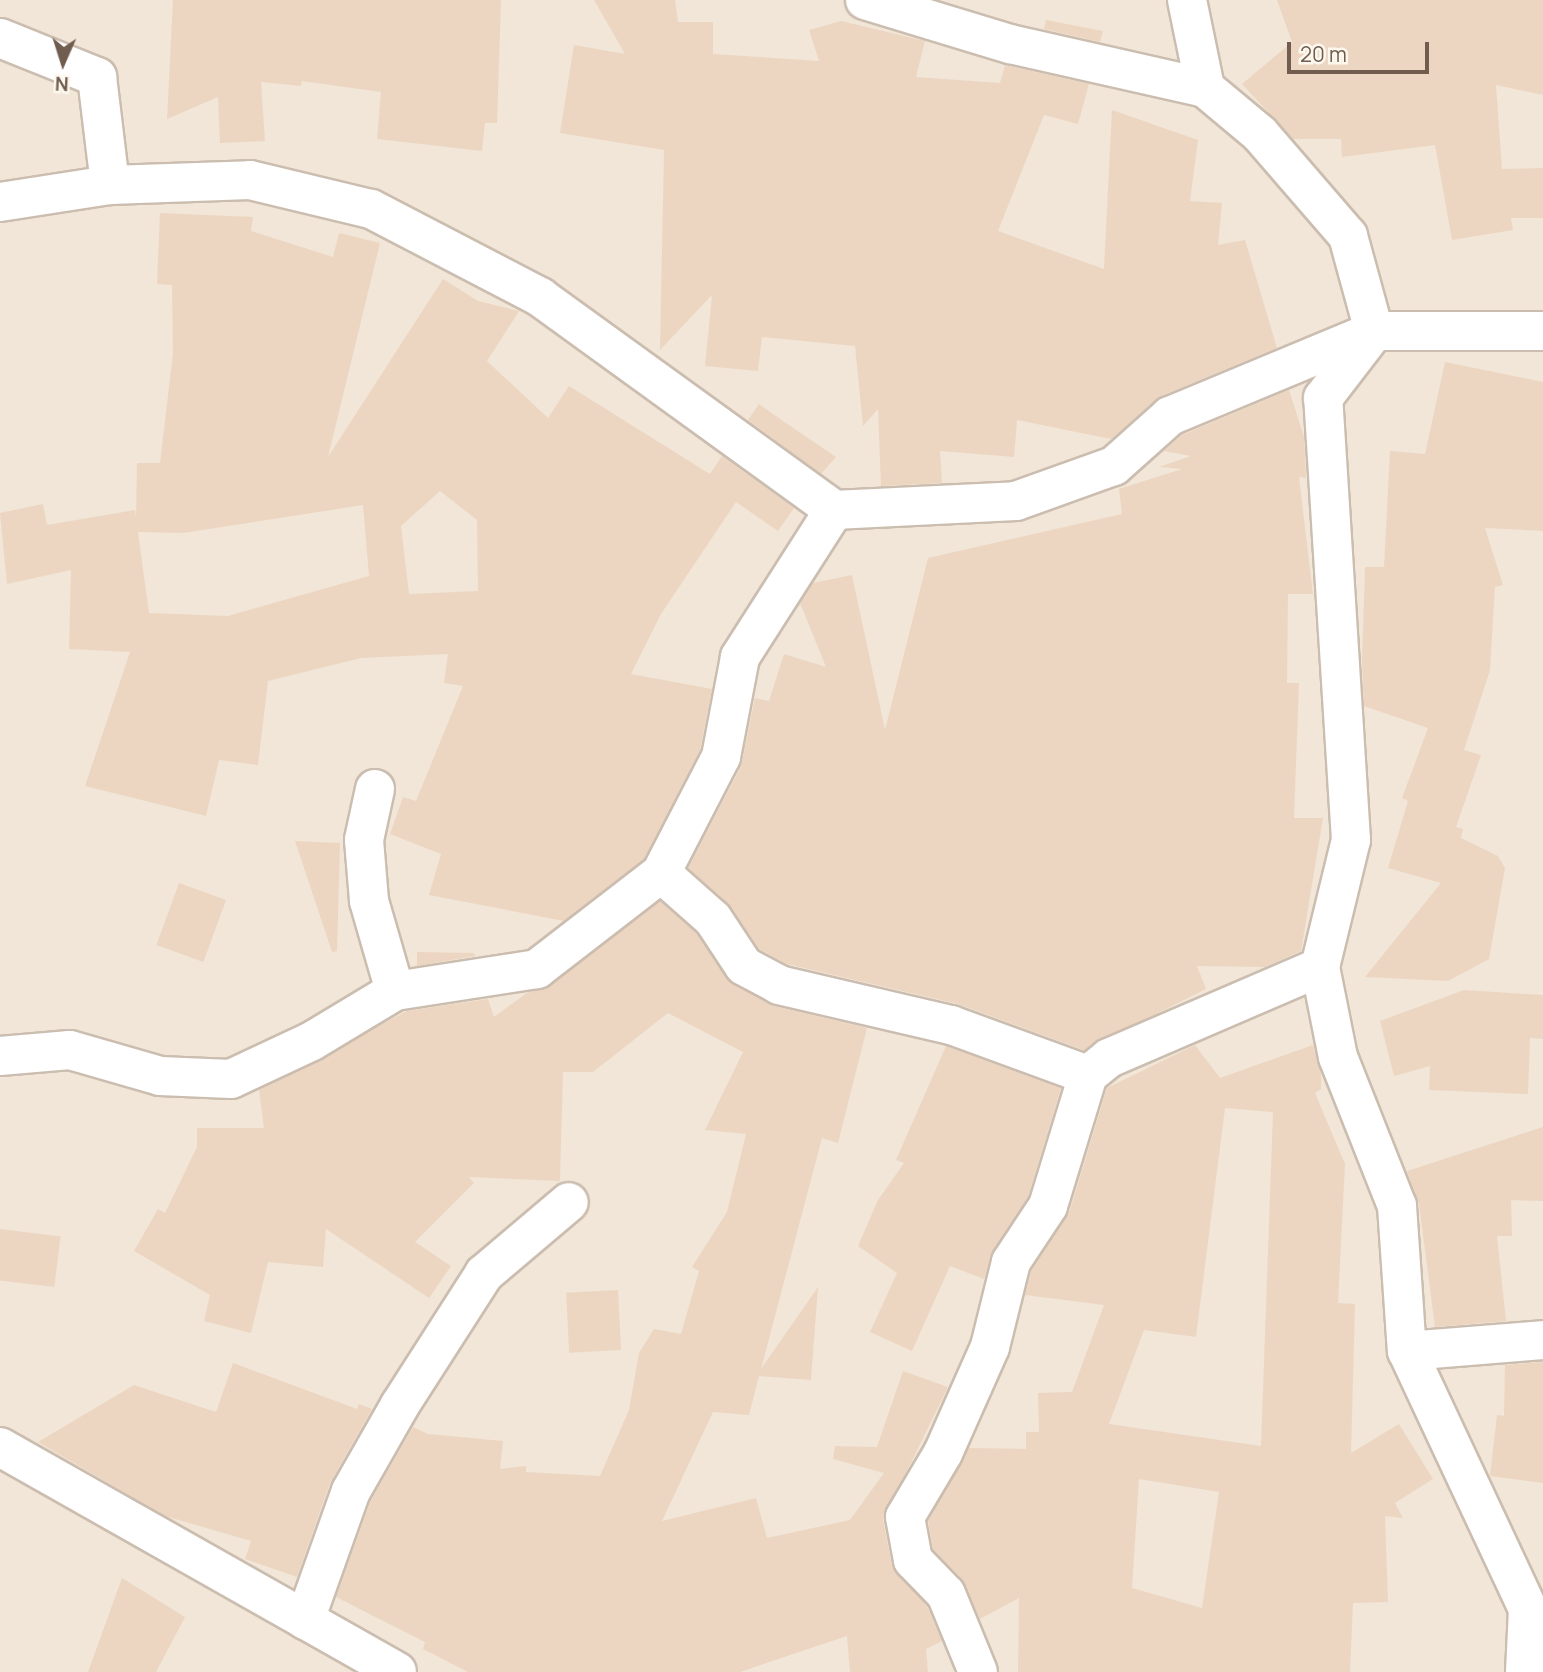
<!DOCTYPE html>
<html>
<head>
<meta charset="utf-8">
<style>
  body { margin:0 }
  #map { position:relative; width:1543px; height:1672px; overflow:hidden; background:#faf4e8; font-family:Manrope,sans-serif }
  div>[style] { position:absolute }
  .residential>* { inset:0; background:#f1e6d7; transform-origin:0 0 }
  .building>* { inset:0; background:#ecd6c2; transform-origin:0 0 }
  .roads { filter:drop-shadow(2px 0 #cbbdaf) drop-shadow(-2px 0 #cbbdaf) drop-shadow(0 2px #cbbdaf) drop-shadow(0 -2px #cbbdaf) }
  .minor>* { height:38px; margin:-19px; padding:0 19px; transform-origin:19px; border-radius:19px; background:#fff }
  span { translate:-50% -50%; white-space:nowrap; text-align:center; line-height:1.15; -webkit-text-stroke:5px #fdf8ee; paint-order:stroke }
  .north { position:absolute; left:28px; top:28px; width:70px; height:70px; -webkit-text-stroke:5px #fdf8ee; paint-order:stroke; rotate:183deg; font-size:19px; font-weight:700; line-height:28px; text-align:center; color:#715d4f }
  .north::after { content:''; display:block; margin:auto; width:24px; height:32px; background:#715d4f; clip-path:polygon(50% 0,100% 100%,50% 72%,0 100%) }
  .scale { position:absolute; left:1287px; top:42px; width:142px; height:32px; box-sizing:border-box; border:4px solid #715d4f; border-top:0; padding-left:9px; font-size:21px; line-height:24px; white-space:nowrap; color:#715d4f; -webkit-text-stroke:5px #fdf8ee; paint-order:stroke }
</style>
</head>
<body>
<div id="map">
  <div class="residential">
    <i style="left:0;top:0;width:1543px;height:1672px"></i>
  </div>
  <div class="building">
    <i style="clip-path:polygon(173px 0,501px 0,497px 123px,485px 123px,482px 151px,377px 139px,381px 92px,302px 81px,301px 86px,261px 82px,265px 141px,220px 143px,218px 97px,167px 119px)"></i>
    <i style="clip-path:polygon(594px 0,675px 0,678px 22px,713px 22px,713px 54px,819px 61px,809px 30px,841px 21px,925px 41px,916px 77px,1000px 83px,1005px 65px,1089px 84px,1078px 124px,1044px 115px,998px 231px,1104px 269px,1112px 110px,1198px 140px,1190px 201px,1222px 203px,1218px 245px,1245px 240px,1277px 348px,1161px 396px,1111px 439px,1017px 420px,1014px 457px,940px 451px,942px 483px,881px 486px,878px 409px,863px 426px,855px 346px,762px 337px,758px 371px,705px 366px,712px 295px,660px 350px,664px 150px,560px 133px,574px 45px,625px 54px)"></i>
    <i style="clip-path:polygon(1277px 0,1543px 0,1543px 95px,1496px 85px,1502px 169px,1543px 168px,1543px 218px,1511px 218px,1513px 230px,1452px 240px,1435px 145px,1342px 157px,1341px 139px,1293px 139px,1242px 84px,1292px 42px)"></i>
    <i style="clip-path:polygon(1046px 20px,1103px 31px,1100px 42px,1044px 29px)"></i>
    <i style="clip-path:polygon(evenodd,160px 213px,253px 217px,251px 231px,333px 257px,339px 233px,380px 243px,328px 457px,443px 279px,478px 301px,519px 311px,487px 361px,548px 418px,569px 386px,710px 474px,722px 456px,794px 508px,778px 531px,736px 502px,661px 614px,631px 674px,712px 689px,700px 750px,644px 859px,564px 921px,429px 895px,441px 854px,390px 834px,403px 797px,416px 801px,463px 686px,444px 683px,448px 654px,361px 658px,268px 681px,258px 765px,219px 760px,206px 816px,85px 786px,130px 652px,69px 649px,71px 570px,7px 584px,0 513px,43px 504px,47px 525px,135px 510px,136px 518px,137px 463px,160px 463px,173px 353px,172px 285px,157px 284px,160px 213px,440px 491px,477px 520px,478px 591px,409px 594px,401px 526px,440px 491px,160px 213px,363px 505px,369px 576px,228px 616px,149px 613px,138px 532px,183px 533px,363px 505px)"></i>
    <i style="clip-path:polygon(1445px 362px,1543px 382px,1543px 531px,1485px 528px,1503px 585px,1495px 587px,1490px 670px,1464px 750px,1481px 755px,1456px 827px,1463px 829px,1461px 838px,1498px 856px,1505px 868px,1489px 959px,1448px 981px,1365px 977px,1441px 883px,1388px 868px,1408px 801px,1402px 798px,1428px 728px,1364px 706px,1362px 661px,1365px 567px,1384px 567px,1390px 451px,1425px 454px)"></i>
    <i style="clip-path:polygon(1289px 390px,1304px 437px,1306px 478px,1299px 477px,1313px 594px,1288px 594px,1287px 683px,1299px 683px,1294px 818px,1323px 818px,1301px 951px,1265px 967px,1197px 966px,1206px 989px,1084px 1050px,958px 1004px,787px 964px,759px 949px,728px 903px,688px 868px,741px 767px,755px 698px,769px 701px,784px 654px,826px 667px,800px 603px,813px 583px,852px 575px,885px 730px,928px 558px,1122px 514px,1119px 489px,1182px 469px,1159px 467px,1191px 456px,1164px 451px,1182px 435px)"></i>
    <i style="clip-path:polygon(759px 404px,783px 421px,836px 457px,821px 474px,748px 420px)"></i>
    <i style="clip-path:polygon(295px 841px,340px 843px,337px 951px,332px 952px)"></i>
    <i style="left:179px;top:883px;width:50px;height:66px;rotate:20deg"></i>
    <i style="clip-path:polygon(660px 901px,696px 933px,734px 985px,774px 1006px,867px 1028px,838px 1143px,822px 1138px,761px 1369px,818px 1287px,811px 1380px,759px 1376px,749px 1415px,713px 1412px,662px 1521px,756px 1498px,767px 1538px,850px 1520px,884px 1473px,833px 1459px,835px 1446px,877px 1447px,903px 1371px,948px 1387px,883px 1520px,892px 1565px,927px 1606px,942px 1641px,926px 1649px,928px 1672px,850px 1672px,847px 1636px,740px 1672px,468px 1672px,423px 1649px,425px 1642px,336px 1597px,371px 1500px,413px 1427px,428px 1434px,503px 1441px,500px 1469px,526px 1466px,526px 1472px,600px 1476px,629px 1410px,639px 1353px,654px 1329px,681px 1334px,699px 1271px,692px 1267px,727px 1212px,746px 1134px,705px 1130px,743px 1052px,668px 1013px,593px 1072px,563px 1072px,560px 1181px,469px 1177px,474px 1183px,415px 1242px,451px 1266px,429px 1298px,326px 1229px,323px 1267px,268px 1262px,251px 1333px,204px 1321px,210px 1295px,134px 1251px,158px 1209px,165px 1213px,197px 1147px,197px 1128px,264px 1128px,259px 1090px,407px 1011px,488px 999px,494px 1017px,527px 993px,550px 986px)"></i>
    <i style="clip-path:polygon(417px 952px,474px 953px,475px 956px,417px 966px)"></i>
    <i style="clip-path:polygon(1464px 990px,1543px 995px,1543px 1039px,1530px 1038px,1528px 1094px,1429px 1090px,1430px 1066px,1394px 1076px,1380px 1021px)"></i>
    <i style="clip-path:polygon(evenodd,1195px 1045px,1220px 1078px,1313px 1045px,1321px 1074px,1321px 1089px,1315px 1093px,1345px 1164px,1338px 1303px,1355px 1304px,1351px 1453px,1399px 1424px,1433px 1479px,1395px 1503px,1403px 1518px,1385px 1516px,1388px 1602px,1353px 1603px,1350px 1672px,1018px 1672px,1019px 1598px,980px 1619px,962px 1579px,933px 1550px,928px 1521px,969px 1448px,1026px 1449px,1026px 1432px,1039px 1432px,1038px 1393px,1072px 1392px,1104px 1305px,1025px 1295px,1031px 1271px,1069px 1213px,1107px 1088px,1195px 1045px,1225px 1108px,1273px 1112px,1261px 1446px,1109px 1424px,1144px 1330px,1196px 1337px,1225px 1108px,1195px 1045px,1139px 1479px,1219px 1492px,1202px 1608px,1132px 1588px,1139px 1479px)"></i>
    <i style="clip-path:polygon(946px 1046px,1061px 1088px,1028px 1197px,993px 1250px,984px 1279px,950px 1266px,912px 1351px,870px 1332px,897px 1273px,858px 1246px,878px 1200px,904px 1163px,896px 1160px)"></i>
    <i style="clip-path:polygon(1543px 1127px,1543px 1201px,1511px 1200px,1512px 1236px,1497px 1236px,1506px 1321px,1435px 1327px,1419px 1204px,1407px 1171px)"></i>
    <i style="left:0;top:1229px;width:61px;height:51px;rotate:7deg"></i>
    <i style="left:618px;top:1290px;width:60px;height:52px;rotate:87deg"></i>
    <i style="clip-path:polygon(1543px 1362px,1543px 1483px,1490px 1476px,1497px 1415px,1504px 1416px,1505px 1365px)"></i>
    <i style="clip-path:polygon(233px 1363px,357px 1409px,359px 1404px,372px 1409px,330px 1483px,297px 1577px,245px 1559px,251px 1541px,165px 1516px,38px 1442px,134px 1385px,216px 1412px)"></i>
    <i style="clip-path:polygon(122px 1578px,185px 1617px,156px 1672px,88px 1672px)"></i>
  </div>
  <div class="roads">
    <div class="minor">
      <i style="left:865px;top:0;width:152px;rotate:16.9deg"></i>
      <i style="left:1010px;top:44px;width:200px;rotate:12.7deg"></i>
      <i style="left:1187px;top:0;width:90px;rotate:78.4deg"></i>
      <i style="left:1205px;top:88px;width:72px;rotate:39.9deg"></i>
      <i style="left:1260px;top:134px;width:135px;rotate:49.2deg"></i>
      <i style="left:1348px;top:236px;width:98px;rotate:74.7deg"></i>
      <i style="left:0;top:38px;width:105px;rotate:21.9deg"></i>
      <i style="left:97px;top:77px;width:109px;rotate:83.1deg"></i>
      <i style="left:0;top:202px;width:111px;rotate:-8.8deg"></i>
      <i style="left:110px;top:185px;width:140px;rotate:-2deg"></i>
      <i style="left:250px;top:180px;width:124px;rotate:13.5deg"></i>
      <i style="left:371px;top:209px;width:191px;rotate:27.5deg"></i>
      <i style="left:540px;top:297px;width:363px;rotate:35.9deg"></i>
      <i style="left:834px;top:510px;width:182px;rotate:-2.8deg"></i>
      <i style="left:1016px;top:501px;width:104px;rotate:-19.7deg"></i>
      <i style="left:1114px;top:466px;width:75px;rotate:-41.8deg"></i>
      <i style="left:1170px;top:416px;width:221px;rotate:-22.6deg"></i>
      <i style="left:1374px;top:331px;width:169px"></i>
      <i style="left:375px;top:789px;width:52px;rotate:102.2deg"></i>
      <i style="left:364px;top:840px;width:61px;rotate:85.3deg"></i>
      <i style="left:369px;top:901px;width:94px;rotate:73.9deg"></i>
      <i style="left:661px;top:873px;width:69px;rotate:41.5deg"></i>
      <i style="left:713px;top:919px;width:56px;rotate:56.6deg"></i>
      <i style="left:744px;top:966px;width:40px;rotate:28deg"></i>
      <i style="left:779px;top:985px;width:177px;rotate:13.1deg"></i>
      <i style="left:951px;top:1025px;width:146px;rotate:20.1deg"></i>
      <i style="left:1088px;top:1075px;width:137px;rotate:107deg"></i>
      <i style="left:1048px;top:1206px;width:67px;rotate:123.5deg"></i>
      <i style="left:1011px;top:1262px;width:88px;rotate:103.9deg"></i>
      <i style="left:990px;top:1347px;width:116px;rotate:113.9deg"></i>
      <i style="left:943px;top:1453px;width:74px;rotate:120.7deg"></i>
      <i style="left:905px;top:1517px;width:44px;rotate:79.5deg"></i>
      <i style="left:913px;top:1560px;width:47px;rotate:45.9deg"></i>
      <i style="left:946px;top:1594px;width:84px;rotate:67.7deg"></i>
      <i style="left:1320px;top:967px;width:92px;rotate:78.7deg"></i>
      <i style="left:1338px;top:1057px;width:160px;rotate:68.4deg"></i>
      <i style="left:1397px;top:1206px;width:145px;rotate:86.1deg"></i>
      <i style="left:0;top:1056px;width:70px;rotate:-4.9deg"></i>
      <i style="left:70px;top:1050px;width:94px;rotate:16.1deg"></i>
      <i style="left:160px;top:1076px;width:71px;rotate:2.4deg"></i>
      <i style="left:231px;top:1079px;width:89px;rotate:-25.1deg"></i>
      <i style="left:312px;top:1041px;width:97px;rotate:-31.1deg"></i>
      <i style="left:395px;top:991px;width:144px;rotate:-8.8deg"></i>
      <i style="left:537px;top:969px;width:157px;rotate:-37.7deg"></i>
      <i style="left:661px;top:873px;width:131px;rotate:-62.7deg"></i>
      <i style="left:721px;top:757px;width:102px;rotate:-79.2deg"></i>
      <i style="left:740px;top:657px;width:174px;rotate:-57.4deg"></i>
      <i style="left:1088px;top:1075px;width:27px;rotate:-39deg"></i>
      <i style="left:1109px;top:1058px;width:230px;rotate:-23.3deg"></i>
      <i style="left:1320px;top:967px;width:131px;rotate:-76.3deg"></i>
      <i style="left:1351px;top:840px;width:443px;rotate:-93.6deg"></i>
      <i style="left:1323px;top:398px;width:82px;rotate:-52.4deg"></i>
      <i style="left:0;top:1447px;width:456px;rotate:29.5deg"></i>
      <i style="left:305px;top:1620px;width:137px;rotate:-70.4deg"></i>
      <i style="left:351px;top:1491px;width:99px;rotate:-60.3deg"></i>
      <i style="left:400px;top:1405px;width:156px;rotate:-57.3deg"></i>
      <i style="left:484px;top:1274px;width:111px;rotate:-40.3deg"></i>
      <i style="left:1525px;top:1672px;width:63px;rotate:-87.3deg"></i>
      <i style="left:1528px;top:1609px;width:285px;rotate:-115.1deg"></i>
      <i style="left:1407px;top:1351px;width:136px;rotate:-4.6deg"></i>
    </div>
  </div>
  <div class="north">N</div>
  <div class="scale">20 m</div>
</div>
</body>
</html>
